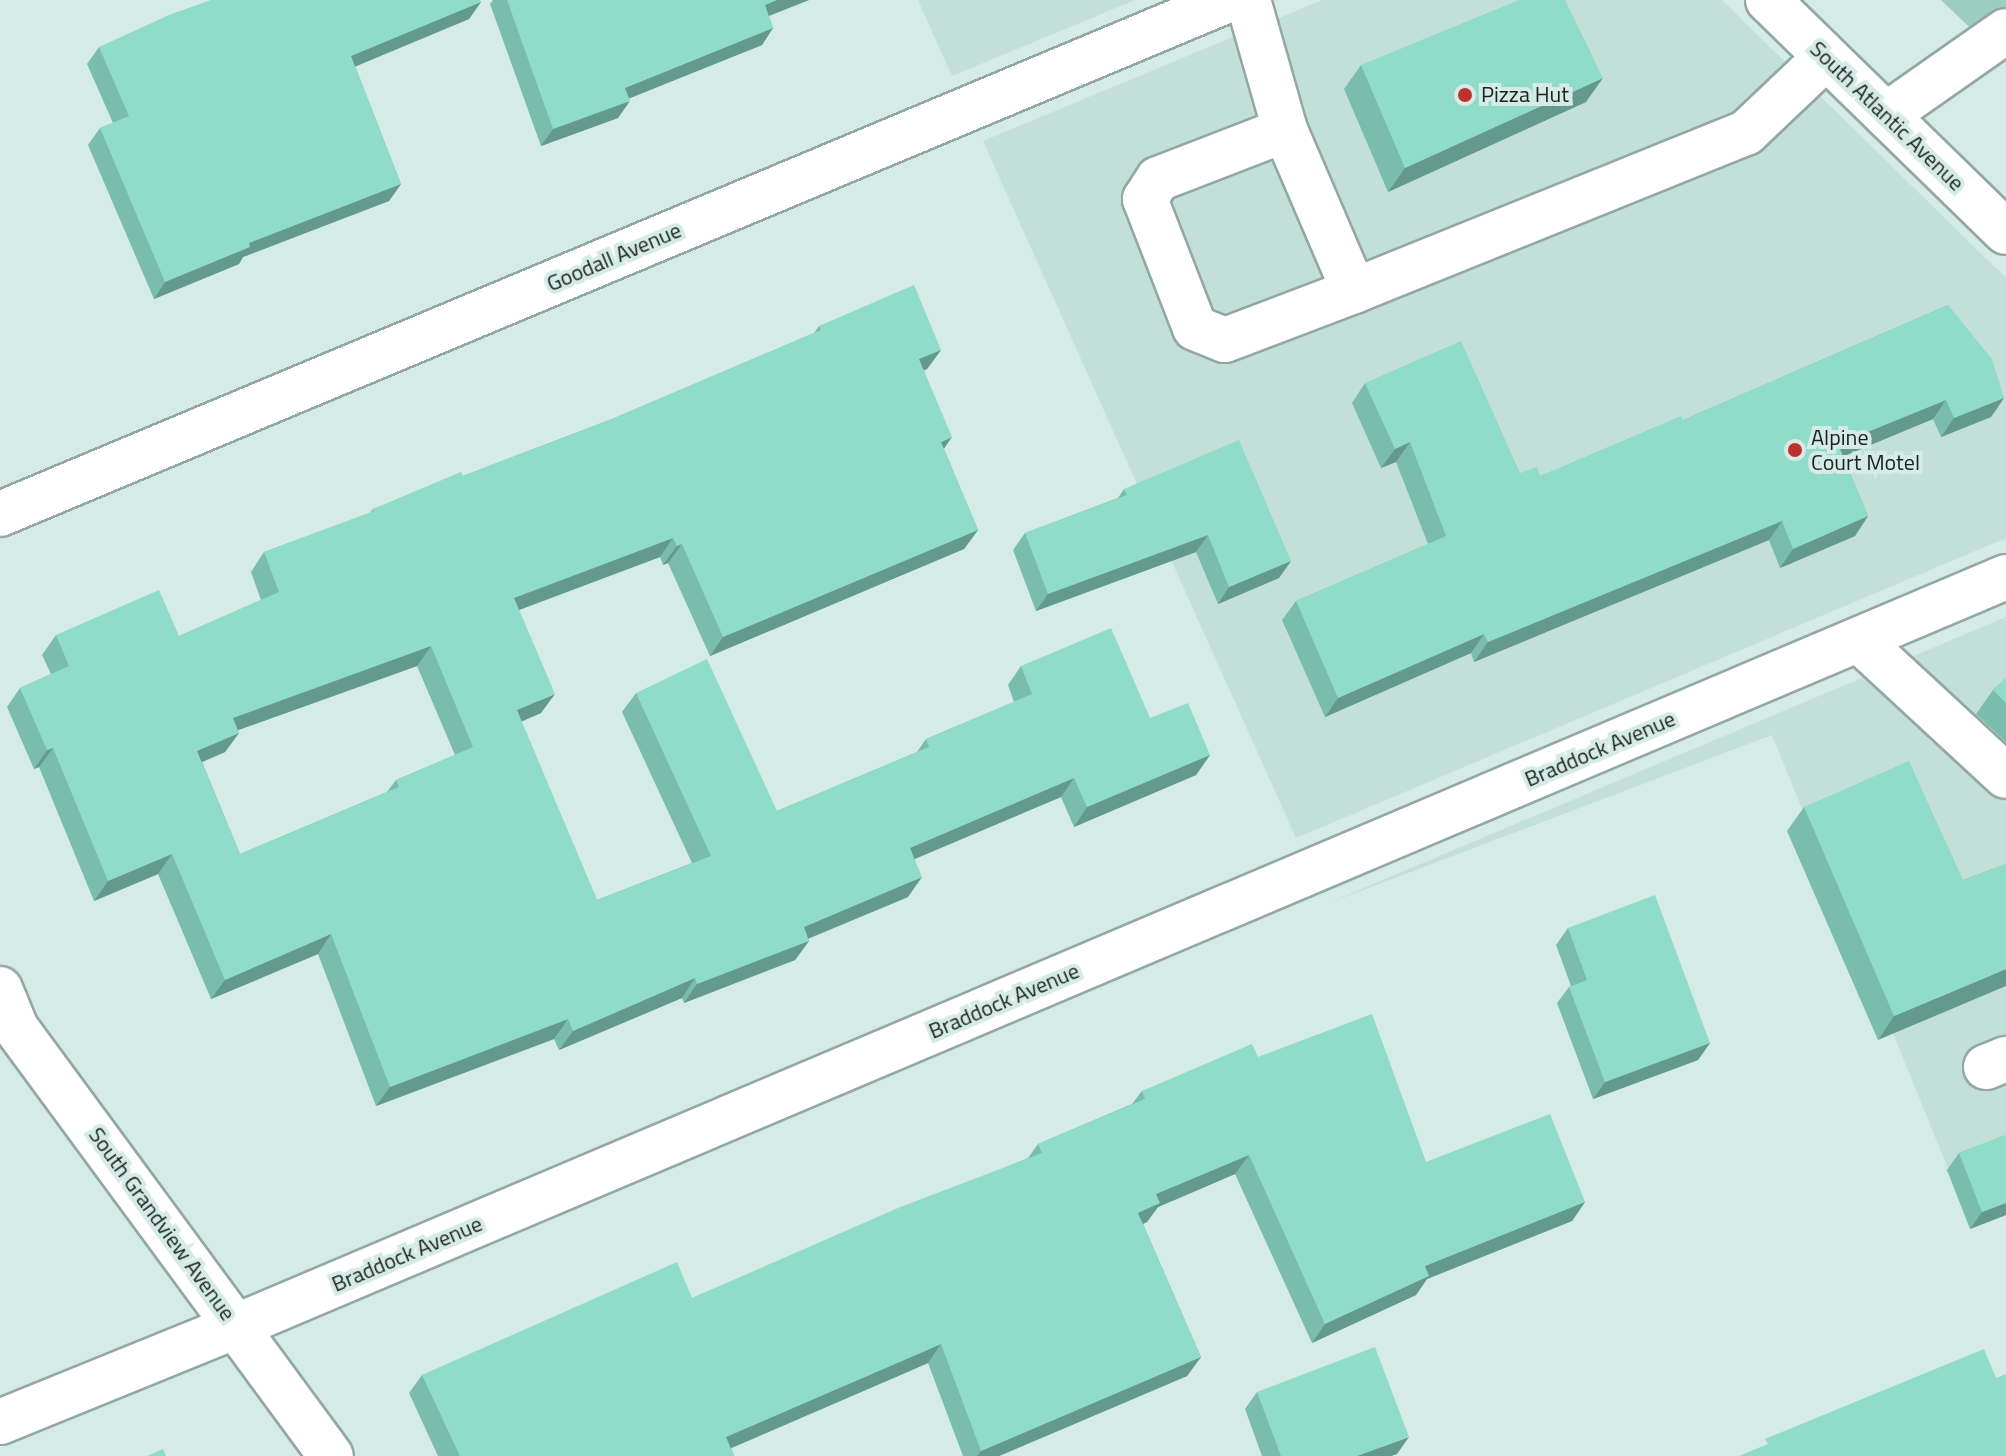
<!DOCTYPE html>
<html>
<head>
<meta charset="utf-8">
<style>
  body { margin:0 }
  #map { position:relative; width:2006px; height:1456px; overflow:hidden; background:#d5ebe5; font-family:"Titillium Web",sans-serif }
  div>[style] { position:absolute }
  .built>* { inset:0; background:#c2e0d8 }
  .green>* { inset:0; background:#9acec0 }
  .roads { filter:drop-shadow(2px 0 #94a8a3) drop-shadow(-2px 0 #94a8a3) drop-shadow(0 2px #94a8a3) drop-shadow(0 -2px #94a8a3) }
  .minor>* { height:44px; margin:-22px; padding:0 22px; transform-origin:22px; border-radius:22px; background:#fff }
  .major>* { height:44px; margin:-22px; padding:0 22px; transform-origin:22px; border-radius:22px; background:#fff }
  .wall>* { inset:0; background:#7abdad }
  .shaded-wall>* { inset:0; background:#639a8d }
  .building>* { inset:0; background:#8edcc9 }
  .dots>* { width:22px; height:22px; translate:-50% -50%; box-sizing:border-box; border:4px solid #d5ebe5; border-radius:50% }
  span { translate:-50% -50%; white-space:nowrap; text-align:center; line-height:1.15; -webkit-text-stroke:8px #d5ebe5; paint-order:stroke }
  .poi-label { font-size:22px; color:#1a211f }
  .left { translate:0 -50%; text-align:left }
  .street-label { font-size:22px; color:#1a211f }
</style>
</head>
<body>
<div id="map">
  <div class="built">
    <i style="clip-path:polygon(918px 0,1135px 0,952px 76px)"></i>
    <i style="clip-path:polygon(1322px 0,1722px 0,2006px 278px,2006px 538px,1296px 838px,983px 141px)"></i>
    <i style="clip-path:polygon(2006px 617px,2006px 1147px,1951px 1176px,1772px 735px,1326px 904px)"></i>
  </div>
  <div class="green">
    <i style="clip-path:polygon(1941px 0,2006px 0,2006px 62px)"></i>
  </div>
  <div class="roads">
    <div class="minor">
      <i style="left:1248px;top:0;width:135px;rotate:74.1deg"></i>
      <i style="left:1285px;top:130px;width:175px;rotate:66.8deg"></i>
      <i style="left:1354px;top:291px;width:423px;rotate:-22deg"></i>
      <i style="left:1746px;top:133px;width:110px;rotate:-43.5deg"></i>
      <i style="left:1886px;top:115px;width:146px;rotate:-35deg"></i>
      <i style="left:1285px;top:130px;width:136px;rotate:158.9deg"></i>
      <i style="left:1158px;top:179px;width:24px;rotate:123deg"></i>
      <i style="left:1145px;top:199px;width:138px;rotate:68.8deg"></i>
      <i style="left:1195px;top:328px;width:32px;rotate:22deg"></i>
      <i style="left:1225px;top:340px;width:138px;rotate:-20.8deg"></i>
      <i style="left:0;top:514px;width:1331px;rotate:-22.71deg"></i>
      <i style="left:1859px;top:640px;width:200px;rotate:42.8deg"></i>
      <i style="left:0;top:989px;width:42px;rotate:67.7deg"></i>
      <i style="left:16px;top:1028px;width:531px;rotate:53.65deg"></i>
      <i style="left:1986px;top:1067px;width:22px;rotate:-22deg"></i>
      <i style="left:0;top:1422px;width:256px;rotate:-22.1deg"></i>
      <i style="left:237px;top:1326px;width:1921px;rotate:-22.95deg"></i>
    </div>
    <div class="major">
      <i style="left:1768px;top:0;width:332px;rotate:44.3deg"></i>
    </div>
  </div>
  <div class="wall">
    <i style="clip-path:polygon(493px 0,809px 0,769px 16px,773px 28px,762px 45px,629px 98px,618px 118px,541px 146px,490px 4px)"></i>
    <i style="clip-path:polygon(481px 2px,469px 19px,355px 66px,401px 184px,389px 201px,243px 257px,239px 264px,154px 299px,88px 145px,100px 128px,113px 123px,87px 64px,99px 47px)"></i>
    <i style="clip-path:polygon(1361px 65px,1586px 102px,1388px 192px,1344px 89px)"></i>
    <i style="clip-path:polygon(1948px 305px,2004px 398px,1991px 417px,1941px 437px,1933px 419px,1843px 456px,1868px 516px,1855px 536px,1780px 568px,1769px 540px,1474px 662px,1471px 653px,1325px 717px,1282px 620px,1296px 601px,1428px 544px,1396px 462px,1381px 468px,1352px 403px,1365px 383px,1520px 473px,1540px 476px,1683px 420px)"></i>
    <i style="clip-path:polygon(evenodd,819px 326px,941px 350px,927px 369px,924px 370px,944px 449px,978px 530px,964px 549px,710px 656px,668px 563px,663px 565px,660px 557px,519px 610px,541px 713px,521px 722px,597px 900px,692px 863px,622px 712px,636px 693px,777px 811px,917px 752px,926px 739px,1014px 702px,1008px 685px,1021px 666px,1150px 718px,1210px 755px,1196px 775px,1074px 827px,1061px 797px,914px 859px,908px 897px,808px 939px,809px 941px,795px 960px,684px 1003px,682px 998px,559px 1050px,554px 1039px,376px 1106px,318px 954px,211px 999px,158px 874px,94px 901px,39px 767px,34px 769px,7px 707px,20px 688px,51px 674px,42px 655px,56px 635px,179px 636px,261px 600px,251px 572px,264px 552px,370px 513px,373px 509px,463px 476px,612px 419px,814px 333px,819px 326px,417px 666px,455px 755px,396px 780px,387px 792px,240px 854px,202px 762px,225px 752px,239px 733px,238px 730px,417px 666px)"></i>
    <i style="clip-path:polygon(1124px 489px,1291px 561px,1279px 578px,1218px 604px,1196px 552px,1036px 611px,1013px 550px,1025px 533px,1118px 498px)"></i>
    <i style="clip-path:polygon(2006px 678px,2006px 742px,1976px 714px,1993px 690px)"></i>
    <i style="clip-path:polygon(1804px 807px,1963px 880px,2006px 864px,1878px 1040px,1787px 831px)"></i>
    <i style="clip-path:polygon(1568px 928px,1710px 1043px,1698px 1060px,1593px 1099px,1557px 1003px,1569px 987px,1571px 986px,1556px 945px)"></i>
    <i style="clip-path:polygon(1258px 1057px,1426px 1162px,1585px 1202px,1572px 1221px,1427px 1279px,1416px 1295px,1312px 1343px,1235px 1174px,1158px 1207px,1147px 1222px,1143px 1224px,1201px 1357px,1187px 1376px,999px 1456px,963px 1456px,928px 1363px,731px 1448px,734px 1456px,438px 1456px,409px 1393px,422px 1375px,692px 1298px,1028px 1158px,1038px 1144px,1132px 1104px,1142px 1091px)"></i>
    <i style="clip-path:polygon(2006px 1135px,2006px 1215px,1970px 1229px,1947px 1170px,1959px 1153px)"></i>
    <i style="clip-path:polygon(1257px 1392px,1397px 1454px,1391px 1456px,1262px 1456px,1245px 1409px)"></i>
  </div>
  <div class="shaded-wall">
    <i style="clip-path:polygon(777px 0,809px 0,753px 22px,765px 5px)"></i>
    <i style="clip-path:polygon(481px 2px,469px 19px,340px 73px,351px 56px)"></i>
    <i style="clip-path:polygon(773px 28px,762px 45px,613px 105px,625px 88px)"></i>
    <i style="clip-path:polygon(1603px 78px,1586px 102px,1388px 192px,1405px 168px)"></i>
    <i style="clip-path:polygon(630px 101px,618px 118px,541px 146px,553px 129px)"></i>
    <i style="clip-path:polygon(401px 184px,389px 201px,243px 257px,239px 264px,154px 299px,165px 282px,249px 243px)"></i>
    <i style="clip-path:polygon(941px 350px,927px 369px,905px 378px,919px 359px)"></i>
    <i style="clip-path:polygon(2004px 398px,1991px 417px,1941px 437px,1954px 418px)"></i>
    <i style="clip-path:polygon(1946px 400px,1933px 419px,1825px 464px,1838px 444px)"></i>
    <i style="clip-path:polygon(952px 437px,939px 456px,941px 442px)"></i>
    <i style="clip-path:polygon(1410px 442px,1396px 462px,1381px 468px,1395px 449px)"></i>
    <i style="clip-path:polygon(1868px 516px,1855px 536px,1780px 568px,1793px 549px)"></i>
    <i style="clip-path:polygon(1782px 521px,1769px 540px,1474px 662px,1488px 642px)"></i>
    <i style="clip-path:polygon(978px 530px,964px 549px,710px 656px,723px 637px)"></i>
    <i style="clip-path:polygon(1208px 535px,1196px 552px,1036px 611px,1048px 594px)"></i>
    <i style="clip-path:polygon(673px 538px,660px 557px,500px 617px,514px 598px)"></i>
    <i style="clip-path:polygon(682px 544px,668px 563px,663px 565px,677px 546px)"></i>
    <i style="clip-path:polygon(1291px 561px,1279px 578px,1218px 604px,1229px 587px)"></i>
    <i style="clip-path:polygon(1484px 634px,1471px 653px,1325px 717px,1338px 698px)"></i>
    <i style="clip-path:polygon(431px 646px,417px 666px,219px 737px,233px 718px)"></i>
    <i style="clip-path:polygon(555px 694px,541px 713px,503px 729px,517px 710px)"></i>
    <i style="clip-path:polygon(239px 733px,225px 752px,184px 770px,197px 751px)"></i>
    <i style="clip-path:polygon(53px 748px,39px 767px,34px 769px,47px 750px)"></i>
    <i style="clip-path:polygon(1210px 755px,1196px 775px,1074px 827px,1087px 807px)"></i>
    <i style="clip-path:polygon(1074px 778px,1061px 797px,896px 867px,910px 848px)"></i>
    <i style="clip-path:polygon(172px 854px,158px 874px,94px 901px,108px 881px)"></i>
    <i style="clip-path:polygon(922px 877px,908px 897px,790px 946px,804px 927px)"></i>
    <i style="clip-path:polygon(331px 934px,318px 954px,211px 999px,225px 980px)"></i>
    <i style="clip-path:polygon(809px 941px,795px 960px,684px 1003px,697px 984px)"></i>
    <i style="clip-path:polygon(2006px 969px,2006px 986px,1878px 1040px,1894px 1016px)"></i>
    <i style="clip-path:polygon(695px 978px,682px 998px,559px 1050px,573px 1031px)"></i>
    <i style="clip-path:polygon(568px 1019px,554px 1039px,376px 1106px,390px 1087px)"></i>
    <i style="clip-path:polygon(1710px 1043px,1698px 1060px,1593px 1099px,1605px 1082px)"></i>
    <i style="clip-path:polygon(1249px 1155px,1235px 1174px,1158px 1207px,1147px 1222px,1125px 1232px,1138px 1213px,1156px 1194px)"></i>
    <i style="clip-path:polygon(1585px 1202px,1572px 1221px,1427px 1279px,1416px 1295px,1312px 1343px,1325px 1324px,1425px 1266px)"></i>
    <i style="clip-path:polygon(2006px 1203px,2006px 1215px,1970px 1229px,1982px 1212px)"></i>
    <i style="clip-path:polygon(941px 1344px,928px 1363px,713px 1456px,726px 1437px)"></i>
    <i style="clip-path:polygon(1201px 1357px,1187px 1376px,999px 1456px,977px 1456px,981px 1451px)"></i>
    <i style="clip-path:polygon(1409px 1437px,1397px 1454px,1391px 1456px,1357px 1456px)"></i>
  </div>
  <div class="building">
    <i style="clip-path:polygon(211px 0,480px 0,481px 2px,351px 56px,401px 184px,249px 243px,250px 247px,165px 282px,100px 128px,129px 116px,99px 47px,169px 15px)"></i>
    <i style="clip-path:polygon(507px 0,777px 0,765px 5px,773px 28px,625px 88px,630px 101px,553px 129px)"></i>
    <i style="clip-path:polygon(1519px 0,1565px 0,1603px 78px,1405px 168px,1361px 65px)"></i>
    <i style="clip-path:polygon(evenodd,914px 285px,941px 350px,919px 359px,952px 437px,941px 442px,978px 530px,723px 637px,682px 544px,677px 546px,673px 538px,514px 598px,555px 694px,517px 710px,597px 900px,711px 856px,636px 693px,707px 659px,777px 811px,929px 747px,926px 739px,1032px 694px,1021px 666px,1111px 628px,1150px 718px,1188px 703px,1210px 755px,1087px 807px,1074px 778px,910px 848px,922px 877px,804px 927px,809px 941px,697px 984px,695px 978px,573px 1031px,568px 1019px,390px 1087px,331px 934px,225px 980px,172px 854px,108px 881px,53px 748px,47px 750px,20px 688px,69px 666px,56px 635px,159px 590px,179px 636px,279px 592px,264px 552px,374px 511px,373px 509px,461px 472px,463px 476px,612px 419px,821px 330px,819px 326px,914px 285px,431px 646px,473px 747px,396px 780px,399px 787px,240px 854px,197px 751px,239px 733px,233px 718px,431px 646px)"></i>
    <i style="clip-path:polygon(1948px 305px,1992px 359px,2004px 398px,1954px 418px,1946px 400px,1838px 444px,1868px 516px,1793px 549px,1782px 521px,1488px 642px,1484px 634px,1338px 698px,1296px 601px,1446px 536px,1410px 442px,1395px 449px,1365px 383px,1461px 341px,1520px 473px,1537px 467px,1540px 476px,1681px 416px,1683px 420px)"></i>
    <i style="clip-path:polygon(1239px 440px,1291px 561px,1229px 587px,1208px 535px,1048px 594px,1025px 533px,1127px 495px,1124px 489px)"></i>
    <i style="clip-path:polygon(2006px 678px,2006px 703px,1993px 690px)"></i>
    <i style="clip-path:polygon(1909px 761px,1963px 880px,2006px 864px,2006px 969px,1894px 1016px,1804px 807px)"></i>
    <i style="clip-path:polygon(1655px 895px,1710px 1043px,1605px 1082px,1569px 987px,1587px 980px,1568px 928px)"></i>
    <i style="clip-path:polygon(1372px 1014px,1426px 1162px,1550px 1114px,1585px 1202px,1425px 1266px,1429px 1276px,1325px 1324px,1249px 1155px,1156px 1194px,1160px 1203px,1138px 1213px,1201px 1357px,981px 1451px,941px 1344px,726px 1437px,734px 1456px,460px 1456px,422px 1375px,677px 1262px,692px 1298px,898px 1208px,1042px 1153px,1038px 1144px,1145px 1099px,1142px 1091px,1252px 1044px,1258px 1057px)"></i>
    <i style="clip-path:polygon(2006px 1135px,2006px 1203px,1982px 1212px,1959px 1153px)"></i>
    <i style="clip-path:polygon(1375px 1347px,1409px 1437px,1357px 1456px,1281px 1456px,1257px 1392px)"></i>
    <i style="clip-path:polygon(1984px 1349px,1996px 1378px,2006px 1374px,2006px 1456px,1739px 1456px,1768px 1444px,1765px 1439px)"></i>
    <i style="clip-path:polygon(163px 1449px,166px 1456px,147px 1456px)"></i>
  </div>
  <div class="dots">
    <i style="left:1465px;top:95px;background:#bf302e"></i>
    <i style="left:1795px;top:450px;background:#bf302e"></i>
  </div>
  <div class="poi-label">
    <span class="left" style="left:1481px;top:95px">Pizza Hut</span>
    <span class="left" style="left:1811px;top:450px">Alpine<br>Court Motel</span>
  </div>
  <div class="street-label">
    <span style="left:1887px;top:116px;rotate:44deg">South Atlantic Avenue</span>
    <span style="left:614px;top:257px;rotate:-23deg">Goodall Avenue</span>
    <span style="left:1600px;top:749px;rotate:-23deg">Braddock Avenue</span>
    <span style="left:1004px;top:1001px;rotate:-23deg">Braddock Avenue</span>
    <span style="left:162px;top:1224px;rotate:54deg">South Grandview Avenue</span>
    <span style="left:407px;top:1254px;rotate:-23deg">Braddock Avenue</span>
  </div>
</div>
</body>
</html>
